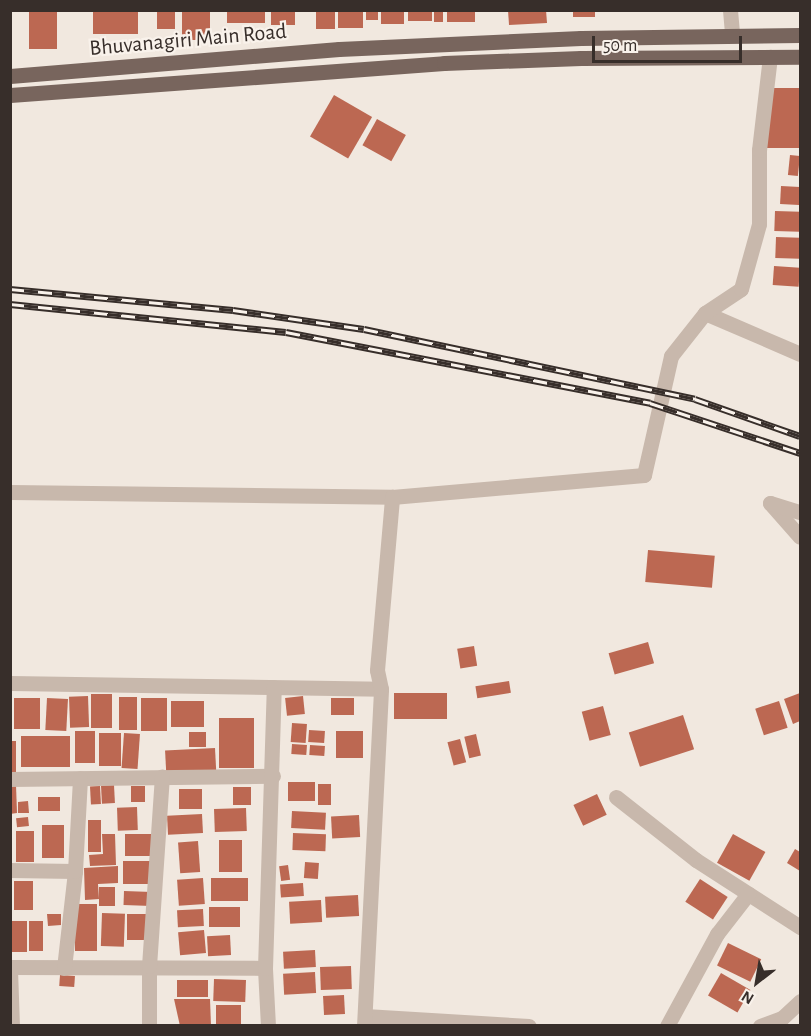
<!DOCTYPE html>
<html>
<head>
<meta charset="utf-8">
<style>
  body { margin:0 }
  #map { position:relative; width:811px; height:1036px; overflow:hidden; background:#f1e8df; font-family:"Alegreya Sans",sans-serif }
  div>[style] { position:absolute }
  .building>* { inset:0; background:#bc6852; transform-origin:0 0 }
  .street>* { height:15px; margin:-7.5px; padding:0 7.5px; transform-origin:7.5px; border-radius:7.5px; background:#c8b8ac }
  .primary>* { height:15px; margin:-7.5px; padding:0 7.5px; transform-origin:7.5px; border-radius:7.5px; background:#78655d }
  .rail>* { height:7px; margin-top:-3.5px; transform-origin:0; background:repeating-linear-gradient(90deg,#f9f2eb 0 14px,#372e2a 0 28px); box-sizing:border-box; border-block:2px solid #372e2a }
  span { translate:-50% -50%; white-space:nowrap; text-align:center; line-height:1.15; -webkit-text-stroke:4.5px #f9f2eb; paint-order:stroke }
  .street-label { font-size:22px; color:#372e2a }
  .frame { position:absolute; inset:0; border:12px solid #372e2a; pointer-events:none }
  .north { position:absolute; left:727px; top:952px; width:60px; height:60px; -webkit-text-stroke:4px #f9f2eb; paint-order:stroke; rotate:211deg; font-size:16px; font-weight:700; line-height:24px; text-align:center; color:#372e2a }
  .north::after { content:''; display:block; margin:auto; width:21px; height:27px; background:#372e2a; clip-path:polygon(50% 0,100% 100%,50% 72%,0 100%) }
  .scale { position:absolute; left:592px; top:36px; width:150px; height:27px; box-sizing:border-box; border:3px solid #372e2a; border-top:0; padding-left:8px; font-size:18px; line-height:21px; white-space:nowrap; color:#372e2a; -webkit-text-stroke:4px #f9f2eb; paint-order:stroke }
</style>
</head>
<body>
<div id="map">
  <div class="building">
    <i style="left:29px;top:10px;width:28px;height:39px"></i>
    <i style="left:93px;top:10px;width:45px;height:24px"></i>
    <i style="left:157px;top:10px;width:18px;height:19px"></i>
    <i style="left:182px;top:10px;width:28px;height:30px"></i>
    <i style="left:227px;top:10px;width:38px;height:13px"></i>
    <i style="left:271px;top:10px;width:24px;height:15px"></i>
    <i style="left:316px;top:10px;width:19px;height:19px"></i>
    <i style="left:338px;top:10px;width:25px;height:18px"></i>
    <i style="left:366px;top:10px;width:12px;height:10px"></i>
    <i style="left:381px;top:10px;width:23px;height:14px"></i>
    <i style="left:408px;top:10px;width:24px;height:11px"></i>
    <i style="left:434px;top:10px;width:9px;height:12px"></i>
    <i style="left:447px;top:10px;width:28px;height:12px"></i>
    <i style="clip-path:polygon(508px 10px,546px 10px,547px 23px,509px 25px)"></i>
    <i style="left:573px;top:10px;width:22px;height:7px"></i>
    <i style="left:767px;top:88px;width:33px;height:60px"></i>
    <i style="left:334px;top:95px;width:44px;height:48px;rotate:30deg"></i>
    <i style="left:377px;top:119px;width:33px;height:30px;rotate:29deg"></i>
    <i style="left:790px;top:155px;width:10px;height:20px;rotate:6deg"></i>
    <i style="left:781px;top:186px;width:19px;height:18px;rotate:3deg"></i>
    <i style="left:775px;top:211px;width:25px;height:20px;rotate:2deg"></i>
    <i style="left:776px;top:237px;width:24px;height:21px;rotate:2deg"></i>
    <i style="left:774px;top:266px;width:26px;height:19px;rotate:4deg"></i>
    <i style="left:648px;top:550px;width:67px;height:32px;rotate:5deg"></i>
    <i style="left:648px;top:642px;width:22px;height:41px;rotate:74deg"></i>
    <i style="left:474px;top:646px;width:20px;height:17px;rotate:81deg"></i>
    <i style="left:509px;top:681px;width:12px;height:34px;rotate:81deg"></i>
    <i style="left:447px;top:693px;width:26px;height:53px;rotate:90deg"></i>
    <i style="clip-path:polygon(800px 693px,800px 721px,793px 724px,784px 699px)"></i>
    <i style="left:91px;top:694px;width:21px;height:34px"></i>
    <i style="left:88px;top:696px;width:31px;height:19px;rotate:88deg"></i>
    <i style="left:303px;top:696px;width:18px;height:18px;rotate:84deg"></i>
    <i style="left:119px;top:697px;width:18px;height:33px"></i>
    <i style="left:14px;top:698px;width:26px;height:31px"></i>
    <i style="left:47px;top:698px;width:21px;height:32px;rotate:3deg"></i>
    <i style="left:141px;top:698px;width:26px;height:33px"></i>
    <i style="left:331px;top:698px;width:23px;height:17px"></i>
    <i style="left:171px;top:701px;width:33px;height:26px"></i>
    <i style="left:779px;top:701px;width:28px;height:25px;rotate:72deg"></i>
    <i style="left:603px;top:706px;width:30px;height:22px;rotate:75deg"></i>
    <i style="left:683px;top:715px;width:36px;height:57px;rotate:72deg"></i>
    <i style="left:219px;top:718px;width:35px;height:50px"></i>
    <i style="left:292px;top:723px;width:15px;height:19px;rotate:4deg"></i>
    <i style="left:309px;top:730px;width:16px;height:12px;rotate:4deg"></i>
    <i style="left:75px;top:731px;width:20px;height:32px"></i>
    <i style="left:336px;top:731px;width:27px;height:27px"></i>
    <i style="left:189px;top:732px;width:17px;height:15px"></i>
    <i style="left:99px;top:733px;width:22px;height:33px"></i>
    <i style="left:124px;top:733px;width:16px;height:35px;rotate:4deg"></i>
    <i style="left:476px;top:734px;width:22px;height:12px;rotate:77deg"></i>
    <i style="left:21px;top:736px;width:49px;height:31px"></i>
    <i style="left:460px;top:739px;width:24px;height:13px;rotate:75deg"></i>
    <i style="left:10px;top:741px;width:6px;height:31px"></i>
    <i style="left:292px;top:744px;width:15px;height:10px;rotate:4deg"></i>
    <i style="left:310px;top:745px;width:15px;height:10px;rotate:4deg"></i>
    <i style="left:215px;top:748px;width:22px;height:50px;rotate:87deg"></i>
    <i style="left:315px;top:782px;width:19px;height:27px;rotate:90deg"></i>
    <i style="left:318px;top:784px;width:13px;height:21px"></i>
    <i style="clip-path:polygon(10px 785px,16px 785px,17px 813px,10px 814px)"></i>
    <i style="left:114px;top:785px;width:18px;height:13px;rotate:87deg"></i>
    <i style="left:100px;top:786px;width:18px;height:10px;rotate:87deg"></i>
    <i style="left:131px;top:786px;width:14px;height:16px"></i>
    <i style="left:233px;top:787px;width:18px;height:18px"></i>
    <i style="left:179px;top:789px;width:23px;height:20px"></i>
    <i style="left:597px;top:794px;width:23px;height:26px;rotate:65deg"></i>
    <i style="left:38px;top:797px;width:22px;height:14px"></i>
    <i style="clip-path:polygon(28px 801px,29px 813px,18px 813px,18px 802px)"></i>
    <i style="left:137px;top:807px;width:23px;height:20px;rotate:88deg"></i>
    <i style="left:246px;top:808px;width:23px;height:32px;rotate:88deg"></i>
    <i style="left:292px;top:811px;width:34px;height:17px;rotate:3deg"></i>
    <i style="left:202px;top:814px;width:19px;height:35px;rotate:87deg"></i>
    <i style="left:359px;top:815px;width:22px;height:28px;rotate:87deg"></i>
    <i style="left:28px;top:817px;width:9px;height:12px;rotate:84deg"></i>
    <i style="left:88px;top:820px;width:13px;height:32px"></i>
    <i style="left:42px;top:825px;width:22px;height:33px"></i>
    <i style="left:16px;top:831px;width:18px;height:31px"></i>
    <i style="left:293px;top:833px;width:33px;height:17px;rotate:2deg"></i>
    <i style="clip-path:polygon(102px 834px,115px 834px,116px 865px,90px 866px,89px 855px,103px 854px)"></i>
    <i style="left:125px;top:834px;width:27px;height:22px"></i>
    <i style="left:733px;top:834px;width:37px;height:33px;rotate:29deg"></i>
    <i style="left:219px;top:840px;width:23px;height:32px"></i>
    <i style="left:198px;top:841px;width:31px;height:20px;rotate:86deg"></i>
    <i style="clip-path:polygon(795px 849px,800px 852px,800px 871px,787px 863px)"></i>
    <i style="left:123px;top:861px;width:31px;height:23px"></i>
    <i style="left:305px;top:862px;width:14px;height:16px;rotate:4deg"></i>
    <i style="left:288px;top:865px;width:15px;height:9px;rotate:82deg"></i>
    <i style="clip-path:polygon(118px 866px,118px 883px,98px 884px,99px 899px,85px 900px,84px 868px)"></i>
    <i style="left:203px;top:878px;width:26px;height:26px;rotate:86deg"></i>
    <i style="left:211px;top:878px;width:37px;height:23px"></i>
    <i style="left:700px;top:879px;width:33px;height:27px;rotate:33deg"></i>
    <i style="left:33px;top:881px;width:29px;height:19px;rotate:90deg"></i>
    <i style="left:303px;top:883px;width:13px;height:23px;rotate:86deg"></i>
    <i style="left:99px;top:887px;width:16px;height:19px"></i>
    <i style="left:124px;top:891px;width:28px;height:14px;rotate:2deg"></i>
    <i style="left:358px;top:895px;width:21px;height:33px;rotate:87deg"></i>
    <i style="left:321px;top:900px;width:22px;height:32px;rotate:87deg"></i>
    <i style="left:75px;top:904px;width:22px;height:47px"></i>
    <i style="left:209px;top:907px;width:31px;height:20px"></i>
    <i style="left:203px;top:909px;width:17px;height:26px;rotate:87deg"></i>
    <i style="left:102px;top:913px;width:23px;height:33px;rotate:2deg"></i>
    <i style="clip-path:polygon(47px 914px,61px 914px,61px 925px,48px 926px)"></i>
    <i style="left:127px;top:914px;width:19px;height:26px"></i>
    <i style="left:10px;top:921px;width:17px;height:31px"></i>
    <i style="left:29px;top:921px;width:14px;height:30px"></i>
    <i style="left:204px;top:930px;width:23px;height:26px;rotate:85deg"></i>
    <i style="left:230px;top:935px;width:20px;height:23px;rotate:87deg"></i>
    <i style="left:728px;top:943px;width:37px;height:25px;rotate:26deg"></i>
    <i style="left:315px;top:950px;width:17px;height:32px;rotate:87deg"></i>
    <i style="left:351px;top:966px;width:23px;height:31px;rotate:88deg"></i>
    <i style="left:315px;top:972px;width:21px;height:32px;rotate:87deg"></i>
    <i style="left:721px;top:973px;width:34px;height:26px;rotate:30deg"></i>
    <i style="left:60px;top:975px;width:15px;height:11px;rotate:4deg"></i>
    <i style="left:214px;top:979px;width:32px;height:22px;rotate:2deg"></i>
    <i style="left:177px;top:980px;width:31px;height:17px"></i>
    <i style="left:344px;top:995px;width:19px;height:21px;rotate:87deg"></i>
    <i style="clip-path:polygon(174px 999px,210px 999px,211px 1026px,180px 1026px)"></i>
    <i style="left:216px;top:1005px;width:25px;height:21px"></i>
  </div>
  <div class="street">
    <i style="left:730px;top:10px;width:24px;rotate:85deg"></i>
    <i style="left:705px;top:313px;width:103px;rotate:23.3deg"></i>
    <i style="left:10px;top:492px;width:382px;rotate:0.7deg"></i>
    <i style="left:392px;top:497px;width:253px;rotate:-5deg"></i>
    <i style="left:644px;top:475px;width:122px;rotate:-77.2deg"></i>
    <i style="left:671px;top:356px;width:55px;rotate:-51.7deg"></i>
    <i style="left:705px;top:313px;width:43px;rotate:-33.7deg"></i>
    <i style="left:741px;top:289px;width:67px;rotate:-74.5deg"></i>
    <i style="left:759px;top:224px;width:74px;rotate:-90deg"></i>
    <i style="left:759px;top:150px;width:94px;rotate:-83.3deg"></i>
    <i style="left:770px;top:503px;width:45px;rotate:48.6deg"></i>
    <i style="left:770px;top:503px;width:31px;rotate:17deg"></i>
    <i style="left:10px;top:683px;width:371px;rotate:0.9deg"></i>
    <i style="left:10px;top:779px;width:263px;rotate:-0.7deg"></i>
    <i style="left:616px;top:797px;width:102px;rotate:38.2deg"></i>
    <i style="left:696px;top:860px;width:124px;rotate:32.8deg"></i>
    <i style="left:10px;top:870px;width:65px;rotate:0.9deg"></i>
    <i style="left:10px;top:967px;width:255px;rotate:0.2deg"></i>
    <i style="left:64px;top:968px;width:98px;rotate:-83.5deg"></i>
    <i style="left:75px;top:871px;width:93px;rotate:-86.9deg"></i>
    <i style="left:10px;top:969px;width:57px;rotate:88deg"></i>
    <i style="left:365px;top:1016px;width:164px;rotate:3.5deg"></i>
    <i style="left:149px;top:1026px;width:60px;rotate:-90deg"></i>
    <i style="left:149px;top:966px;width:190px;rotate:-86.1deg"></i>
    <i style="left:268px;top:1026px;width:58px;rotate:-93deg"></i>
    <i style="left:265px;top:968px;width:281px;rotate:-88.2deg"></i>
    <i style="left:364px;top:1026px;width:337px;rotate:-87.1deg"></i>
    <i style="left:381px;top:689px;width:19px;rotate:-102deg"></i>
    <i style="left:377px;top:670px;width:174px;rotate:-85deg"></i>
    <i style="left:667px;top:1026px;width:105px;rotate:-61.5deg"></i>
    <i style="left:717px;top:934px;width:51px;rotate:-52.2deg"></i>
    <i style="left:760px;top:1026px;width:23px;rotate:-20deg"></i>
    <i style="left:782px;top:1018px;width:25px;rotate:-43deg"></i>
  </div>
  <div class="primary">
    <i style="left:10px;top:76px;width:330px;rotate:-4.7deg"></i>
    <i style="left:339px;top:49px;width:242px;rotate:-2.6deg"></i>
    <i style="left:581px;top:38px;width:219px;rotate:-0.8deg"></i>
    <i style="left:10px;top:95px;width:435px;rotate:-4.2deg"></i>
    <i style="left:444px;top:63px;width:137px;rotate:-2.1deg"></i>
    <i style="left:581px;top:58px;width:219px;rotate:-0.3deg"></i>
  </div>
  <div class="rail">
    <i style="left:10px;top:289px;width:224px;rotate:5.4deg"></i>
    <i style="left:233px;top:310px;width:132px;rotate:8.3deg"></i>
    <i style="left:364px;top:329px;width:338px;rotate:11.9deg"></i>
    <i style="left:695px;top:399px;width:111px;rotate:19.4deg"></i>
    <i style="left:10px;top:304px;width:277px;rotate:5.8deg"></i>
    <i style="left:286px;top:332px;width:371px;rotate:11deg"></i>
    <i style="left:650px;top:403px;width:158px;rotate:18.4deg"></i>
  </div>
  <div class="street-label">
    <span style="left:188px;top:40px;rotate:-5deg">Bhuvanagiri Main Road</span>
  </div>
  <div class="frame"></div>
  <div class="north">N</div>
  <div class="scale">50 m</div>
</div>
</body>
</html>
